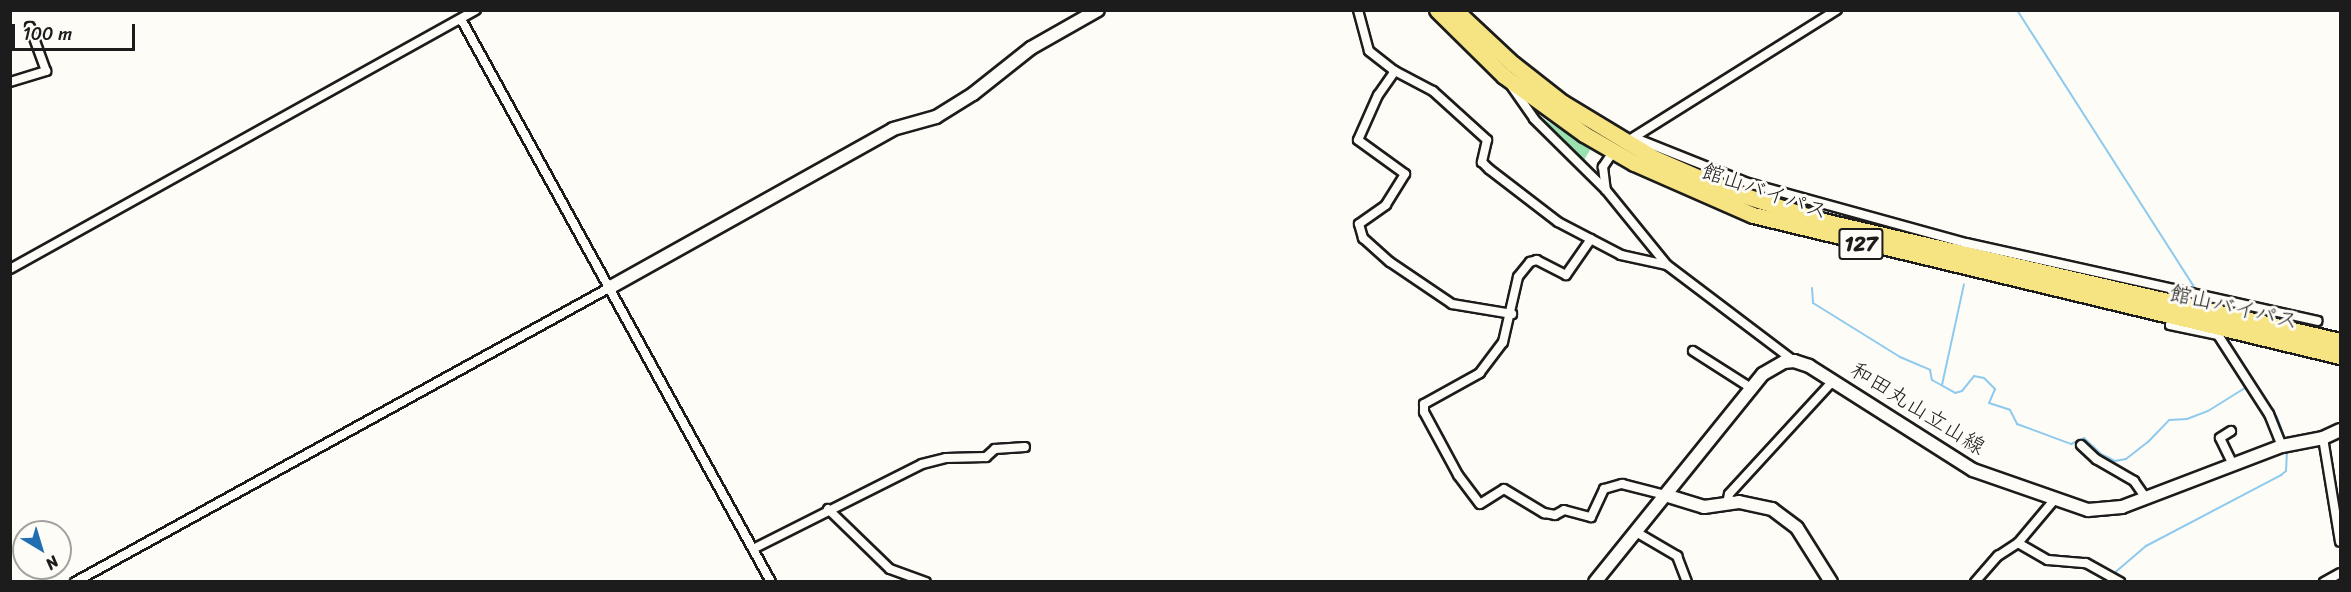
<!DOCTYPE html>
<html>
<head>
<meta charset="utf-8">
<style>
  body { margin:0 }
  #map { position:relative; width:2351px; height:592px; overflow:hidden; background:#fdfcf7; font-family:Sriracha,"Klee One",sans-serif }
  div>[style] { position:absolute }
  .green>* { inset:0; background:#99e1af }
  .stream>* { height:2px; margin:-1px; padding:0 1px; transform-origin:1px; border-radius:1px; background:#8ecaee }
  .roads { filter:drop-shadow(2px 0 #1c1c1c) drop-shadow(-2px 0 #1c1c1c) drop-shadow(0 2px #1c1c1c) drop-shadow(0 -2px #1c1c1c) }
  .street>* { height:8px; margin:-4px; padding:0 4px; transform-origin:4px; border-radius:4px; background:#fdfcf7 }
  .secondary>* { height:12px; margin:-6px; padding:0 6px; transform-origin:6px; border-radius:6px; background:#fdfcf7 }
  .highway>* { height:15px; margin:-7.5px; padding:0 7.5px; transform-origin:7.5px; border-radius:7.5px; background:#f6e381 }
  span { translate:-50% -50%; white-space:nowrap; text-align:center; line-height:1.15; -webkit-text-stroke:6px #fdfcf7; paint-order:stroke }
  .shield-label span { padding:2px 4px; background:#fdfcf7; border:2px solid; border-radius:4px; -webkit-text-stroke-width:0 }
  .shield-label { font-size:21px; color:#1c1c1c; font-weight:700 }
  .street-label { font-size:22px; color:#1c1c1c }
  .frame { position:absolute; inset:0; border:12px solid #1c1c1c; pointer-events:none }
  .north { position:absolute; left:12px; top:520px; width:60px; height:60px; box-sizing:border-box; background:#fdfcf7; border:2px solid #a3a29f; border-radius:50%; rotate:142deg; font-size:16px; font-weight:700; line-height:24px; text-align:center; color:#1c1c1c }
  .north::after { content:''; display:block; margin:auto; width:21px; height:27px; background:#1f6fb2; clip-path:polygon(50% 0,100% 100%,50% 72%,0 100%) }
  .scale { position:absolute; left:12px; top:24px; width:123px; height:27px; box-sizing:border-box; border:3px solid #1c1c1c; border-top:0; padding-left:8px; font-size:18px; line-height:21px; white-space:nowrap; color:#1c1c1c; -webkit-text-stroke:4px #fdfcf7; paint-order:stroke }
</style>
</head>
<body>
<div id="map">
  <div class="green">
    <i style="clip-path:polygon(1541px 117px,1588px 147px,1590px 150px,1583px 162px)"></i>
  </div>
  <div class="stream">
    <i style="left:2017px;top:10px;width:334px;rotate:57.4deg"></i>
    <i style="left:1812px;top:288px;width:15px;rotate:86deg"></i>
    <i style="left:1813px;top:303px;width:102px;rotate:31.8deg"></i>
    <i style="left:1900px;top:357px;width:33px;rotate:23deg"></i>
    <i style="left:1930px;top:370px;width:10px;rotate:79deg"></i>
    <i style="left:1932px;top:380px;width:26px;rotate:29deg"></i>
    <i style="left:1955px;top:393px;width:7px;rotate:-16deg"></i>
    <i style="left:1962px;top:391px;width:19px;rotate:-51deg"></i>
    <i style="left:1974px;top:376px;width:10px;rotate:11deg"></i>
    <i style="left:1984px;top:378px;width:16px;rotate:45deg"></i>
    <i style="left:1995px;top:389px;width:15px;rotate:113deg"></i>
    <i style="left:1989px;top:403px;width:22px;rotate:18deg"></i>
    <i style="left:2010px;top:410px;width:16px;rotate:63deg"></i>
    <i style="left:2017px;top:424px;width:58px;rotate:20.3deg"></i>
    <i style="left:2071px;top:444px;width:14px;rotate:-25deg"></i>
    <i style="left:2084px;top:438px;width:23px;rotate:43deg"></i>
    <i style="left:2101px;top:454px;width:16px;rotate:27deg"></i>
    <i style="left:2115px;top:461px;width:11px;rotate:-10deg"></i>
    <i style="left:2126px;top:459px;width:28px;rotate:-38deg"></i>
    <i style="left:2148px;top:442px;width:30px;rotate:-46deg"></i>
    <i style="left:2169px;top:420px;width:18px;rotate:-3deg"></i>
    <i style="left:2187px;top:419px;width:22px;rotate:-21deg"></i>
    <i style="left:2208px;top:411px;width:44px;rotate:-31.9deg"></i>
    <i style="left:2229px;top:342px;width:89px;rotate:57.4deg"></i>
    <i style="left:2277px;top:417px;width:23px;rotate:70deg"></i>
    <i style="left:1942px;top:385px;width:103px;rotate:-77.7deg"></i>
    <i style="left:2112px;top:575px;width:45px;rotate:-40.5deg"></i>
    <i style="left:2146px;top:546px;width:153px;rotate:-27.7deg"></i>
    <i style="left:2281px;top:475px;width:6px;rotate:-39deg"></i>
    <i style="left:2286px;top:471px;width:21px;rotate:-87deg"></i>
  </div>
  <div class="roads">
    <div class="street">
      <i style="left:1358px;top:10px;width:42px;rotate:75deg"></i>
      <i style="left:1369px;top:51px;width:31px;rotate:38deg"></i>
      <i style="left:1393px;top:70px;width:45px;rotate:27.7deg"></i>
      <i style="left:1433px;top:91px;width:73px;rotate:42.2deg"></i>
      <i style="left:1487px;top:140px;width:23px;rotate:103deg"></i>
      <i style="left:1482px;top:162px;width:10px;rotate:45deg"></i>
      <i style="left:1489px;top:169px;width:87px;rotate:37.5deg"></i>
      <i style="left:1558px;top:222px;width:71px;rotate:27.6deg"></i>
      <i style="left:1621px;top:255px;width:46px;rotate:12.5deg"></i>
      <i style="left:461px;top:19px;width:643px;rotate:61.16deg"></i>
      <i style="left:1395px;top:71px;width:29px;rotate:125deg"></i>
      <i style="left:1378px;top:95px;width:49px;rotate:114deg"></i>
      <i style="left:1358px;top:140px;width:58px;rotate:35.9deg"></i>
      <i style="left:1405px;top:174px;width:36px;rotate:122deg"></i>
      <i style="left:1386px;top:205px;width:33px;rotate:145deg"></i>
      <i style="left:1359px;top:224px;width:15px;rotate:74deg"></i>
      <i style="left:1363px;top:238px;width:36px;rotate:42deg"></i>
      <i style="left:1390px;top:262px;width:75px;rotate:34.1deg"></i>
      <i style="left:1452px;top:304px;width:61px;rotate:9.5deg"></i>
      <i style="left:10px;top:82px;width:38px;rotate:-17deg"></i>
      <i style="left:46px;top:71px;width:47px;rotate:-110deg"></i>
      <i style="left:1512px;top:87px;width:39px;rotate:55deg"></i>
      <i style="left:1534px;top:119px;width:101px;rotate:44.6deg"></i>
      <i style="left:1635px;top:138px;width:122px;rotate:21.7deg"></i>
      <i style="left:1748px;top:183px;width:226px;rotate:15.4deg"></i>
      <i style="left:1966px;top:243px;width:360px;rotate:12.5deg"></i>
      <i style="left:1631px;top:139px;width:243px;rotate:-32.1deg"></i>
      <i style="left:1615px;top:149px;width:22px;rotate:124deg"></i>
      <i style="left:1603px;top:167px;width:23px;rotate:83deg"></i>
      <i style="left:1606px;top:190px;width:97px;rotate:50.9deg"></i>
      <i style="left:1667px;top:265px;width:159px;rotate:37.1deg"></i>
      <i style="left:1591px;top:239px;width:44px;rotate:124.8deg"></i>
      <i style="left:1566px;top:275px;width:33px;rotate:-153deg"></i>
      <i style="left:1537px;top:260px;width:7px;rotate:164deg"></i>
      <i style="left:1530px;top:262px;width:19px;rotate:129deg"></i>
      <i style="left:1518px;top:277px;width:67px;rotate:103deg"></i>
      <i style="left:1503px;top:342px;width:39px;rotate:127deg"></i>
      <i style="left:1480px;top:373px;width:64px;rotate:151deg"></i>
      <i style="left:1424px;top:404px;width:8px;rotate:90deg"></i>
      <i style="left:1424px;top:412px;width:72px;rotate:61.6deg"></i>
      <i style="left:1458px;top:475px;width:36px;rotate:53deg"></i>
      <i style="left:1480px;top:504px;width:28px;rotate:-32deg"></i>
      <i style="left:1504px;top:489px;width:47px;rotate:31deg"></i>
      <i style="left:1544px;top:513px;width:11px;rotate:10deg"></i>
      <i style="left:1555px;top:515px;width:10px;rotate:-29deg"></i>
      <i style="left:1564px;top:510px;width:28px;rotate:15deg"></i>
      <i style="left:1591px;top:517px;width:31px;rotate:-65deg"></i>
      <i style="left:1604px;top:489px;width:19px;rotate:-16deg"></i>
      <i style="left:1622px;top:484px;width:44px;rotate:14.3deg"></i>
      <i style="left:10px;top:269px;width:533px;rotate:-29.07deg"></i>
      <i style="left:2173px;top:315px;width:10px;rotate:107deg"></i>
      <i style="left:2170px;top:325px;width:49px;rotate:11.8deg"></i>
      <i style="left:2218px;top:335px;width:94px;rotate:57.2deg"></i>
      <i style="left:2269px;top:414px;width:35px;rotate:68deg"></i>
      <i style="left:1693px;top:351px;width:69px;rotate:32.5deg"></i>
      <i style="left:2231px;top:431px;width:13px;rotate:148deg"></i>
      <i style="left:2220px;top:438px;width:30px;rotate:64deg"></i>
      <i style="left:2323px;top:438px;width:105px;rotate:80.7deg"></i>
      <i style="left:2081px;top:445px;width:21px;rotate:43deg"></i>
      <i style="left:2096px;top:459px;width:44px;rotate:30.1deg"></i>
      <i style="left:2134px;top:481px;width:21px;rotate:55deg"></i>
      <i style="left:1727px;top:503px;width:9px;rotate:-77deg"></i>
      <i style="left:1729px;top:494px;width:154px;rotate:-47.4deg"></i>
      <i style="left:828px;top:509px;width:86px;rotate:44.1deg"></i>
      <i style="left:890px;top:569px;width:38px;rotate:20deg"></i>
      <i style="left:1636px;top:532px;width:48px;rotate:30.3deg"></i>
      <i style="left:1677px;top:556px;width:28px;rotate:69deg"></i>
      <i style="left:2018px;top:543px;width:34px;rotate:30deg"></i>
      <i style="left:2048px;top:560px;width:38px;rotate:5deg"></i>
      <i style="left:2086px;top:563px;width:39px;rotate:29deg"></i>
      <i style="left:753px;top:549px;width:189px;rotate:-26.7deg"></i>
      <i style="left:922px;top:464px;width:25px;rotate:-14deg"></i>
      <i style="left:946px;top:458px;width:40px;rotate:-1.4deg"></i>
      <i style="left:986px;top:457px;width:12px;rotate:-42deg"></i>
      <i style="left:995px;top:449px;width:30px;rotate:-4deg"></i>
      <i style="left:75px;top:582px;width:610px;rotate:-28.84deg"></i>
      <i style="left:1975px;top:582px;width:35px;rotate:-49deg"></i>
      <i style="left:1998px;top:556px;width:24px;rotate:-33deg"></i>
      <i style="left:2018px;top:543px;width:57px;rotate:-49.9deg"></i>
      <i style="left:2324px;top:582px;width:18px;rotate:-29deg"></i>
    </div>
    <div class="secondary">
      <i style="left:609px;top:288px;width:325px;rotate:-29.2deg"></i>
      <i style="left:893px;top:129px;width:45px;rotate:-15.6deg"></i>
      <i style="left:936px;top:117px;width:44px;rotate:-31.9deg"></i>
      <i style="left:973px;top:94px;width:74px;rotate:-38.4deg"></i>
      <i style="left:1031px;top:48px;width:77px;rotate:-29.6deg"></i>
      <i style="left:1665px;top:495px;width:41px;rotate:17.1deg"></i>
      <i style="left:1704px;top:507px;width:35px;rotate:-8deg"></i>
      <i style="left:1739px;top:502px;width:34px;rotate:12deg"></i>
      <i style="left:1772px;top:509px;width:31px;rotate:37deg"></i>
      <i style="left:1797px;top:528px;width:64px;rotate:57.8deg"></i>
      <i style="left:1595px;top:582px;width:267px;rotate:-51.1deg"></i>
      <i style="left:1763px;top:374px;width:24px;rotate:-30deg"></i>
      <i style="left:1784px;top:362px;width:10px;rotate:-6deg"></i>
      <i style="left:1794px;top:361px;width:16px;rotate:18deg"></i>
      <i style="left:1809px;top:366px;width:194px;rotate:32.4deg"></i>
      <i style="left:1973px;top:470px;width:122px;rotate:19.2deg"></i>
      <i style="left:2088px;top:510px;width:34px;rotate:-5deg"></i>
      <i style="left:2122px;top:507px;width:171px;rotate:-20.9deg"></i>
      <i style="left:2282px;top:446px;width:42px;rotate:-11deg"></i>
      <i style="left:2323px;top:438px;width:19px;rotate:-25deg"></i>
    </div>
    <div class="highway">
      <i style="left:1437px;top:10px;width:94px;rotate:44.6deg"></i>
      <i style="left:1504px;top:76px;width:99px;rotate:35.9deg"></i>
      <i style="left:1584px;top:134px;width:58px;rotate:30.1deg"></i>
      <i style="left:1634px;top:163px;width:130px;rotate:23.6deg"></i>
      <i style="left:1753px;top:215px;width:604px;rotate:13.51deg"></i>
      <i style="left:1455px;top:10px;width:79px;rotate:43deg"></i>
      <i style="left:1513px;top:64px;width:63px;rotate:38deg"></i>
      <i style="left:1563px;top:103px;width:109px;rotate:31.1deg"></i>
      <i style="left:1656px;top:159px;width:81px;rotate:23.4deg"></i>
      <i style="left:1730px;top:191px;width:98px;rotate:17.9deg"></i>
      <i style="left:1823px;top:221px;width:531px;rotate:13.07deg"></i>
    </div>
  </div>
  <div class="shield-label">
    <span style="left:1861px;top:244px">127</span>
  </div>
  <div class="street-label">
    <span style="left:1765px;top:191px;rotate:19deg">館山バイパス</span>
    <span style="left:2234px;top:307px;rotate:13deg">館山バイパス</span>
    <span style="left:1918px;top:408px;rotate:32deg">和田丸山立山線</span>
  </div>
  <div class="frame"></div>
  <div class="north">N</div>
  <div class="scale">100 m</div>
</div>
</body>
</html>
